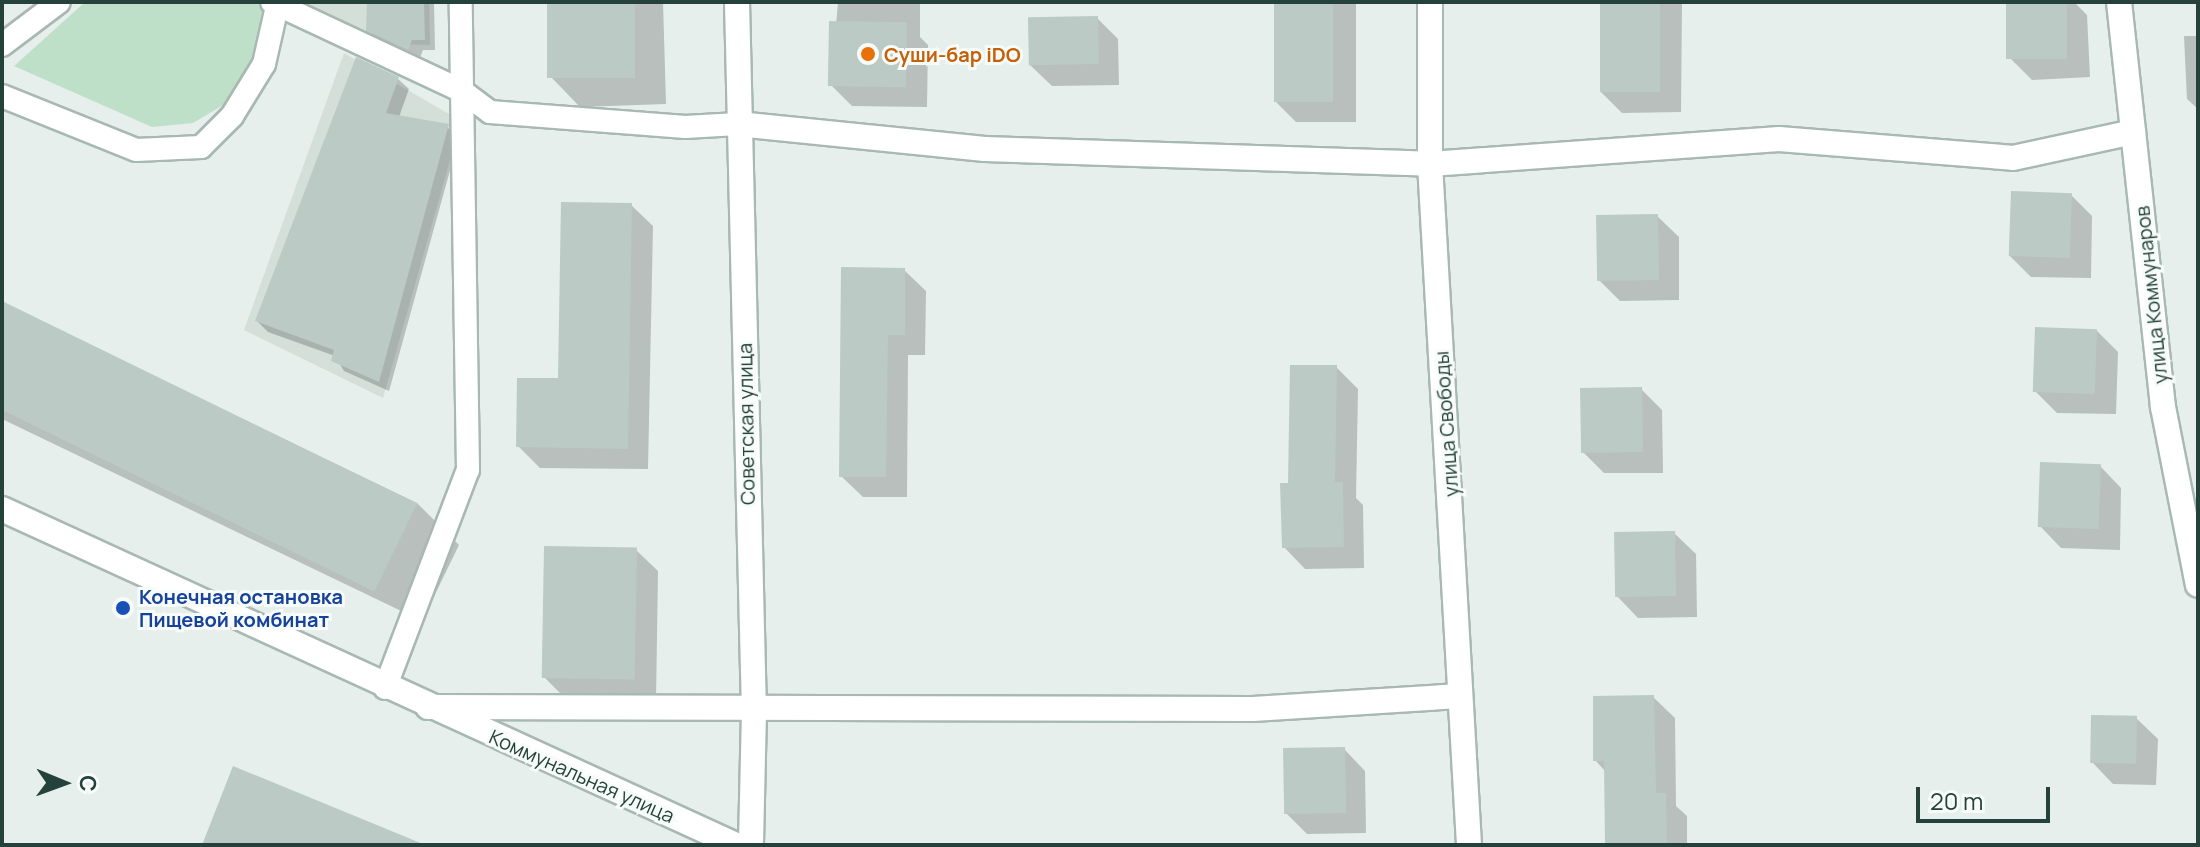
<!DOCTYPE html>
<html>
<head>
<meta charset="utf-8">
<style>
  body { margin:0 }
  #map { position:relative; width:2200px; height:847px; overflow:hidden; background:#e6efeb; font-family:Manrope,sans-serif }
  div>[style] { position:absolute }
  .built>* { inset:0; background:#d4dfda }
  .green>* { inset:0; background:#bfe0c8 }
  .shadow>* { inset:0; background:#0003 }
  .building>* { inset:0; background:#bbcac4; transform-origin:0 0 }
  .roads { filter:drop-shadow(2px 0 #a8b8b2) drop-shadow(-2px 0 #a8b8b2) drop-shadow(0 2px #a8b8b2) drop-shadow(0 -2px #a8b8b2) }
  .service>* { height:22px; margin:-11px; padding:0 11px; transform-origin:11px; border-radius:11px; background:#fff }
  .minor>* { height:24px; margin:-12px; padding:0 12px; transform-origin:12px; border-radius:12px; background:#fff }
  .secondary>* { height:24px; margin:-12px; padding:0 12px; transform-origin:12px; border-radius:12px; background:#fff }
  .dots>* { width:22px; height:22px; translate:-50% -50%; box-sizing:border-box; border:4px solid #f7fbf9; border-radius:50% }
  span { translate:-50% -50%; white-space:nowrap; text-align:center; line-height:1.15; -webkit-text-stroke:6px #f7fbf9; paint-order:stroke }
  .food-label { font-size:20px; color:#c56008; font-weight:700 }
  .left { translate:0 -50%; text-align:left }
  .street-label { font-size:20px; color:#24423a }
  .transit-label { font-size:20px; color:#164399; font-weight:700 }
  .frame { position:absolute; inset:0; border:4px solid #24423a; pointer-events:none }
  .north { position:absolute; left:24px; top:743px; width:80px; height:80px; -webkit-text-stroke:6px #f7fbf9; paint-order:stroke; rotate:91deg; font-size:22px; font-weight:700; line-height:32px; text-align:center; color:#24423a }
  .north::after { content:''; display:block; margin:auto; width:28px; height:36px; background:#24423a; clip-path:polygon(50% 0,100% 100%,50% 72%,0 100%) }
  .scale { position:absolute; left:1916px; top:787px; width:134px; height:36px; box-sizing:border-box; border:4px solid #24423a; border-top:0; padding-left:10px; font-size:24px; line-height:28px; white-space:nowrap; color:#24423a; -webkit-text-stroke:6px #f7fbf9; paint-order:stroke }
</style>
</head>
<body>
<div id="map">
  <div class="built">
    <i style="clip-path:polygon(288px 2px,429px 2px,430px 45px,365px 43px)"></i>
    <i style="clip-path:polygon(344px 53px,461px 121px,383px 398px,244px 330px)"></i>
  </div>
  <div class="green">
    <i style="clip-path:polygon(85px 2px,261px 2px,271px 19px,263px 45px,230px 101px,193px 123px,152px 127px,14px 66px)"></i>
  </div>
  <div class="shadow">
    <i style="clip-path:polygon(368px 2px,434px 2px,435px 50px,423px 50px,419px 60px,379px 41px,368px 30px)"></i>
    <i style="clip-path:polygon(549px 2px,663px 2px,666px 104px,580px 107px,551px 77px)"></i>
    <i style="clip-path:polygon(838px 2px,920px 2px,920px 37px,928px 45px,927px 107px,852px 106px,831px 85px)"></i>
    <i style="clip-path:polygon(1276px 2px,1356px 2px,1356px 122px,1296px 122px,1275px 101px)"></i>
    <i style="clip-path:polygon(1601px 2px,1682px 2px,1681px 112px,1622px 113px,1601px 92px)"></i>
    <i style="clip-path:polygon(2007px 2px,2074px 2px,2087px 15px,2090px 77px,2032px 80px,2010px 58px)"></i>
    <i style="clip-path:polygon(1097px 18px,1118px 39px,1119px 85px,1052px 86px,1030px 65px)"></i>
    <i style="clip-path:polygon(2184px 36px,2198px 36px,2198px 109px,2187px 99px)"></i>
    <i style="clip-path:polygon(398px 79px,409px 89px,399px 117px,448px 128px,459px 138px,389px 391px,344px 371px,335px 356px,268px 332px,257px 321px)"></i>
    <i style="clip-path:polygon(2071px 195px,2092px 216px,2091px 278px,2031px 277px,2010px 256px)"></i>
    <i style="clip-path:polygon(631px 205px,653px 226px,648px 469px,540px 468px,518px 446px,560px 380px)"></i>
    <i style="clip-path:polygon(1657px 216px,1679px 237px,1679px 300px,1620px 301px,1599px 280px)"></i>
    <i style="clip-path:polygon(904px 270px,926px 291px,925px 355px,908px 355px,907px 497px,863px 497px,841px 476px)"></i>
    <i style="clip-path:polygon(2px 304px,417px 503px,459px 545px,422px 621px,2px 419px)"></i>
    <i style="clip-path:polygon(2097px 331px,2118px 352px,2116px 414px,2057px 413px,2035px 391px)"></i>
    <i style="clip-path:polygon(1336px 367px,1358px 389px,1356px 498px,1363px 505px,1364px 568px,1305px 569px,1284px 547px,1290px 485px)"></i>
    <i style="clip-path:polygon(1641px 389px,1662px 410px,1663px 473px,1604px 473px,1583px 452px)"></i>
    <i style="clip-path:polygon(2100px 466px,2121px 488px,2120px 550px,2061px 548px,2040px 526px)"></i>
    <i style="clip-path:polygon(1674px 533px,1696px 554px,1697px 617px,1638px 618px,1617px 596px)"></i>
    <i style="clip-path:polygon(636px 550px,658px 571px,656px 700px,565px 698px,544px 677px)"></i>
    <i style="clip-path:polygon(1653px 697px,1675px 718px,1676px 806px,1687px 816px,1687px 845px,1607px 845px,1606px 772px,1595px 760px)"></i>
    <i style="clip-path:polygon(2136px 718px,2158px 739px,2156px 785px,2113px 784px,2092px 762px)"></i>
    <i style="clip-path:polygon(1344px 749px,1365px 771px,1366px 833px,1307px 834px,1286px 813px)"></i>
  </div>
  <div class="building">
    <i style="clip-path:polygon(367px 2px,424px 2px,425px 40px,412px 40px,408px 50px,366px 31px)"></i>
    <i style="left:547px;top:2px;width:88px;height:76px"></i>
    <i style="left:1274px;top:2px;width:59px;height:100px"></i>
    <i style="left:1600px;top:2px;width:60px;height:90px"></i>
    <i style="left:2006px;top:2px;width:61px;height:57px"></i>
    <i style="left:1098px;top:16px;width:48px;height:70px;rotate:89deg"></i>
    <i style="left:829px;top:21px;width:78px;height:65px;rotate:1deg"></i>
    <i style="clip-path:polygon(356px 57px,399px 77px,386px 113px,449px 124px,379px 382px,331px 361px,334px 350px,255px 321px)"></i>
    <i style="left:2011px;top:191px;width:61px;height:65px;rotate:2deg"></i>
    <i style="clip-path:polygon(561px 202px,632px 203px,628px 449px,516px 447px,517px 378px,558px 378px)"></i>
    <i style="left:1658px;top:214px;width:66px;height:62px;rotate:89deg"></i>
    <i style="clip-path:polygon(841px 267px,905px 268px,905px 335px,888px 335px,886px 477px,839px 477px)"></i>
    <i style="left:2px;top:301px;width:462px;height:98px;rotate:26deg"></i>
    <i style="left:2035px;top:327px;width:62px;height:65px;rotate:2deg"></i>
    <i style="clip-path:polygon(1290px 365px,1337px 365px,1335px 482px,1343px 482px,1344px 547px,1282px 548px,1280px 483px,1288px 483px)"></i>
    <i style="left:1642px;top:387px;width:65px;height:62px;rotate:89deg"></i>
    <i style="left:2040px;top:462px;width:61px;height:65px;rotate:2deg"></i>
    <i style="left:1675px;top:531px;width:65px;height:61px;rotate:89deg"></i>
    <i style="left:544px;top:546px;width:93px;height:132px;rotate:1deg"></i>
    <i style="clip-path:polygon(1654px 695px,1656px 793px,1666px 793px,1667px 845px,1605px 845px,1604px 761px,1593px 761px,1593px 696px)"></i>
    <i style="left:2091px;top:715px;width:46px;height:48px;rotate:1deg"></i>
    <i style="left:1345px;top:747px;width:66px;height:62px;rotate:89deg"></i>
    <i style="clip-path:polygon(233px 766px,423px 844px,422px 845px,202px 845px)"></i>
  </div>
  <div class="roads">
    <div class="service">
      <i style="left:272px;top:2px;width:210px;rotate:25.1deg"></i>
      <i style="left:462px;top:91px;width:35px;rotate:37deg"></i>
      <i style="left:490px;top:112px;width:196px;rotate:4.4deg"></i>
      <i style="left:685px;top:127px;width:53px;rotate:-3.2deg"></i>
      <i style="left:2px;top:45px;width:71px;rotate:-37deg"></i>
      <i style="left:2px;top:96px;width:144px;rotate:21.9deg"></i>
      <i style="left:136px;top:150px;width:65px;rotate:-2.6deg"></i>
      <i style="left:201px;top:147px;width:44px;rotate:-45deg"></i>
      <i style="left:232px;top:116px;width:61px;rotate:-58.4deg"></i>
      <i style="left:264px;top:64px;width:64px;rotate:-77.3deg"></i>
      <i style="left:385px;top:688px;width:233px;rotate:-69.2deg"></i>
      <i style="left:468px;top:470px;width:468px;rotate:-90.9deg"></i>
    </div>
    <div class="minor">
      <i style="left:1430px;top:2px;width:162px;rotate:90deg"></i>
      <i style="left:1430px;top:164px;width:682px;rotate:86.72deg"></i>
      <i style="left:2119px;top:2px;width:407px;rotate:83.8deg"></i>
      <i style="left:2163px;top:407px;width:181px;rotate:78.9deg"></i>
      <i style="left:738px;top:124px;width:248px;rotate:5.8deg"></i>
      <i style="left:985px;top:149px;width:445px;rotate:1.9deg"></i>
      <i style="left:1430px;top:164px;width:350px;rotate:-4.1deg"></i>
      <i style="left:1779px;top:139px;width:235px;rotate:4.6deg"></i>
      <i style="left:2013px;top:158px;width:123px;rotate:-12.2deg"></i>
      <i style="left:2px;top:509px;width:807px;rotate:24.6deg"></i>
      <i style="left:428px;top:707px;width:825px;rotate:0.14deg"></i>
      <i style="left:1253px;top:709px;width:207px;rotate:-3.6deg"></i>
    </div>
    <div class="secondary">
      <i style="left:737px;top:2px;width:709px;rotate:88.63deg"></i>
      <i style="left:754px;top:711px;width:134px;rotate:91.3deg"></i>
    </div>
  </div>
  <div class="dots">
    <i style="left:868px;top:54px;background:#e8710a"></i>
    <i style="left:123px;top:608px;background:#1a4fb4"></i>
  </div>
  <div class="food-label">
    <span class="left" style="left:884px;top:54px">Суши-бар iDO</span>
  </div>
  <div class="street-label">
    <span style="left:2151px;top:295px;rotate:-96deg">улица Коммунаров</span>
    <span style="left:746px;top:424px;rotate:-91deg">Советская улица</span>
    <span style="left:1446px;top:424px;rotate:-94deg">улица Свободы</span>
    <span style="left:582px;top:776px;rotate:24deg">Коммунальная улица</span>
  </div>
  <div class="transit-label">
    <span class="left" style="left:139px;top:608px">Конечная остановка<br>Пищевой комбинат</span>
  </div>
  <div class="frame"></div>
  <div class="north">С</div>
  <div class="scale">20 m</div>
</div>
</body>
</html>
